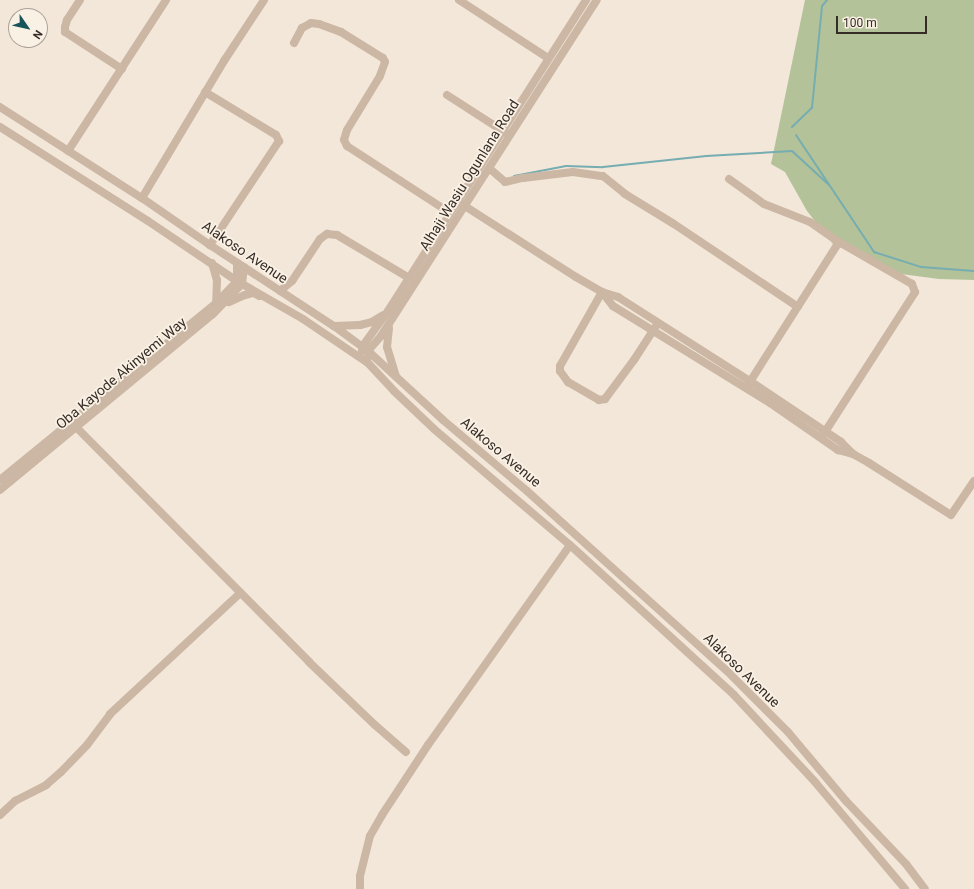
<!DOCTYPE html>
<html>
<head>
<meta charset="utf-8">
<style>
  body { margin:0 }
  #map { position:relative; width:974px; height:889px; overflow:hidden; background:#f3e7d9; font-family:Roboto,sans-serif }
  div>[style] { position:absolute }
  .green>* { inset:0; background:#b3c298 }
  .stream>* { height:2px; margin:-1px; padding:0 1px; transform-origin:1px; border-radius:1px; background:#76adb1 }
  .minor>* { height:8px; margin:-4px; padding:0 4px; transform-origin:4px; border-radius:4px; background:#cbb7a4 }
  span { translate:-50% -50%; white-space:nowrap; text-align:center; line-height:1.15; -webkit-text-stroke:3.5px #faf1e5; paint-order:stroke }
  .street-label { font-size:14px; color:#362c26 }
  .north { position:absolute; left:8px; top:8px; width:40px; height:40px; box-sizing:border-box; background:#faf1e5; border:1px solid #aca299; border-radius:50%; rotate:124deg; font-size:11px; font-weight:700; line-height:16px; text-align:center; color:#362c26 }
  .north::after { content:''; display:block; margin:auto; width:14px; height:18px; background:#19545a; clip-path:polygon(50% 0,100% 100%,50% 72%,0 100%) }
  .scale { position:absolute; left:836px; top:16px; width:91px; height:18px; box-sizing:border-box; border:2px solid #362c26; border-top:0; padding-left:5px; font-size:12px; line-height:14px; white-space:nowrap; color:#362c26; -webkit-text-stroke:3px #faf1e5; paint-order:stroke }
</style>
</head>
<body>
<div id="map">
  <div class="green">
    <i style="clip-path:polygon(805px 0,974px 0,974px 280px,939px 279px,901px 274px,833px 244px,807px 211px,785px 172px,771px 164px)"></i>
  </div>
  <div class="stream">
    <i style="left:792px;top:127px;width:28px;rotate:-44deg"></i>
    <i style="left:812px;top:108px;width:102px;rotate:-84.4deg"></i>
    <i style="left:822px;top:6px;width:8px;rotate:-50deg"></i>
    <i style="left:796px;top:135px;width:141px;rotate:56.3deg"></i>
    <i style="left:874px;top:252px;width:49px;rotate:17.7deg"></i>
    <i style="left:921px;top:267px;width:53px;rotate:4.3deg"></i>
    <i style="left:514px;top:176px;width:53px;rotate:-10.9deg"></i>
    <i style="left:566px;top:166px;width:37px;rotate:2deg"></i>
    <i style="left:603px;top:167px;width:104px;rotate:-6.1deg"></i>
    <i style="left:706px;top:156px;width:86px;rotate:-3.3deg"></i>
    <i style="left:792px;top:151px;width:50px;rotate:42.6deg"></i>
  </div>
  <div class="minor">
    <i style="left:80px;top:0;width:24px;rotate:123deg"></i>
    <i style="left:67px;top:20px;width:7px;rotate:106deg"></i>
    <i style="left:65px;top:27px;width:5px;rotate:90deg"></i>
    <i style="left:65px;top:32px;width:68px;rotate:33deg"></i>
    <i style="left:459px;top:0;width:106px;rotate:33.1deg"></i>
    <i style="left:294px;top:43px;width:17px;rotate:-62deg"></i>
    <i style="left:302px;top:28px;width:10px;rotate:-29deg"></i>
    <i style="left:311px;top:23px;width:8px;rotate:7deg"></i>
    <i style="left:319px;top:24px;width:23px;rotate:20deg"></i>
    <i style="left:341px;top:32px;width:49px;rotate:31.8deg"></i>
    <i style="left:383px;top:58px;width:4px;rotate:63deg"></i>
    <i style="left:385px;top:62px;width:15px;rotate:110deg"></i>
    <i style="left:380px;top:76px;width:63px;rotate:121.4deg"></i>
    <i style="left:347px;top:130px;width:10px;rotate:107deg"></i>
    <i style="left:344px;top:140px;width:7px;rotate:63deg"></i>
    <i style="left:347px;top:146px;width:123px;rotate:33deg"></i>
    <i style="left:205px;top:92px;width:83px;rotate:31.2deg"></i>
    <i style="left:276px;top:135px;width:7px;rotate:63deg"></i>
    <i style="left:279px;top:141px;width:125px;rotate:123.6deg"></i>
    <i style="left:447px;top:95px;width:70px;rotate:32.8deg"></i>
    <i style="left:0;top:107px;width:169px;rotate:32.7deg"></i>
    <i style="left:142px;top:198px;width:83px;rotate:34.7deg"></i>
    <i style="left:210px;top:245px;width:148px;rotate:33.2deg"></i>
    <i style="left:334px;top:326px;width:42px;rotate:36.3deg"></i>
    <i style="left:368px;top:351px;width:102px;rotate:42.6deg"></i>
    <i style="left:443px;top:420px;width:110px;rotate:40.2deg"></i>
    <i style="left:527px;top:491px;width:268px;rotate:42deg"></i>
    <i style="left:726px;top:670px;width:88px;rotate:45deg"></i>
    <i style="left:788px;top:732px;width:90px;rotate:50deg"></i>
    <i style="left:846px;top:801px;width:87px;rotate:46.4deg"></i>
    <i style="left:906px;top:864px;width:31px;rotate:53deg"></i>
    <i style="left:0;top:127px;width:175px;rotate:32.4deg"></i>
    <i style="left:148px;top:221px;width:107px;rotate:34deg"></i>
    <i style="left:237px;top:281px;width:76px;rotate:29.9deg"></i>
    <i style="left:303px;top:319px;width:78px;rotate:34.1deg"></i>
    <i style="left:368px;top:363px;width:38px;rotate:47deg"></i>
    <i style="left:394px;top:391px;width:55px;rotate:43.5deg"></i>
    <i style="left:434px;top:429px;width:179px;rotate:40.5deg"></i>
    <i style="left:570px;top:545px;width:222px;rotate:42.4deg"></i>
    <i style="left:734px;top:695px;width:119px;rotate:47deg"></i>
    <i style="left:815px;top:782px;width:140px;rotate:49.9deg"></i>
    <i style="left:68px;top:151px;width:180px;rotate:-57deg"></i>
    <i style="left:489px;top:168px;width:21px;rotate:41deg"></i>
    <i style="left:505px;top:182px;width:18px;rotate:-13deg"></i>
    <i style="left:523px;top:178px;width:50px;rotate:-6.8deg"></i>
    <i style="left:573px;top:172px;width:30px;rotate:8deg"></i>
    <i style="left:603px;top:176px;width:28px;rotate:39deg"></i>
    <i style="left:625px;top:194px;width:57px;rotate:31.5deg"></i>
    <i style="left:674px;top:224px;width:149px;rotate:33.8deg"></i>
    <i style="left:729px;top:179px;width:43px;rotate:35.5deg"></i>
    <i style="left:764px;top:204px;width:49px;rotate:21.4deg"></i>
    <i style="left:810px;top:222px;width:35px;rotate:35deg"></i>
    <i style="left:839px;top:242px;width:169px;rotate:122.5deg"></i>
    <i style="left:142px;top:198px;width:160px;rotate:-59.1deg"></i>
    <i style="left:224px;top:61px;width:73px;rotate:-56.7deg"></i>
    <i style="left:457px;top:201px;width:141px;rotate:32.6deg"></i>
    <i style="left:576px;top:277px;width:30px;rotate:30deg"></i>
    <i style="left:602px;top:292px;width:17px;rotate:17deg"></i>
    <i style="left:618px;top:297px;width:156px;rotate:32.5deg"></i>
    <i style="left:750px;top:381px;width:110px;rotate:33.8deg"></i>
    <i style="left:841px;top:442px;width:17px;rotate:45deg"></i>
    <i style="left:212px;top:263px;width:18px;rotate:74deg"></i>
    <i style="left:217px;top:280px;width:23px;rotate:92deg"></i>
    <i style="left:280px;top:291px;width:16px;rotate:-40deg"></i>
    <i style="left:292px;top:281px;width:50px;rotate:-56.3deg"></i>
    <i style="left:320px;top:239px;width:9px;rotate:-36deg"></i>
    <i style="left:327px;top:234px;width:10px;rotate:6deg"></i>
    <i style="left:337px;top:235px;width:84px;rotate:30.8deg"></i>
    <i style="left:602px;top:292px;width:18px;rotate:52deg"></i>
    <i style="left:613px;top:306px;width:185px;rotate:31.7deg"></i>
    <i style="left:770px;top:403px;width:83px;rotate:34.7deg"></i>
    <i style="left:838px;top:450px;width:16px;rotate:15deg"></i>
    <i style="left:853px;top:454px;width:18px;rotate:29deg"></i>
    <i style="left:869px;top:463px;width:97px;rotate:32.4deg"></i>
    <i style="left:951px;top:515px;width:41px;rotate:-55.9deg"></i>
    <i style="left:602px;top:292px;width:85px;rotate:119.6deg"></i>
    <i style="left:560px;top:366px;width:5px;rotate:90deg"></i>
    <i style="left:560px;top:371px;width:14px;rotate:54deg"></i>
    <i style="left:568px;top:382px;width:36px;rotate:30deg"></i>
    <i style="left:599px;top:400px;width:6px;rotate:-9deg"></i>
    <i style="left:605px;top:399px;width:49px;rotate:-53.4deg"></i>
    <i style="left:634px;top:360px;width:40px;rotate:-57.1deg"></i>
    <i style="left:229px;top:302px;width:17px;rotate:-24deg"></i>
    <i style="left:245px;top:295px;width:9px;rotate:-13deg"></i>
    <i style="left:254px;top:293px;width:6px;rotate:31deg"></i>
    <i style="left:334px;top:326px;width:26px;rotate:-2deg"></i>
    <i style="left:360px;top:325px;width:12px;rotate:-14deg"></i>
    <i style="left:372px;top:322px;width:13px;rotate:-32deg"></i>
    <i style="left:389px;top:328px;width:19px;rotate:96deg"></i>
    <i style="left:387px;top:347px;width:31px;rotate:73deg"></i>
    <i style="left:362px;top:351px;width:4px;rotate:-90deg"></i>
    <i style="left:362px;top:347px;width:44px;rotate:-54.2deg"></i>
    <i style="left:388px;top:311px;width:369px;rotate:-57.5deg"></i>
    <i style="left:368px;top:357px;width:6px;rotate:-90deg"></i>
    <i style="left:368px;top:351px;width:20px;rotate:-49deg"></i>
    <i style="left:381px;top:336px;width:399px;rotate:-57.3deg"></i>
    <i style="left:77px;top:428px;width:330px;rotate:45.2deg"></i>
    <i style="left:309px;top:662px;width:91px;rotate:43.7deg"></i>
    <i style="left:375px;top:725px;width:41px;rotate:41.1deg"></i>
    <i style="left:823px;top:435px;width:170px;rotate:-57.2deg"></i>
    <i style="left:915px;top:292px;width:9px;rotate:-111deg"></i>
    <i style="left:912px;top:284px;width:84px;rotate:-150.1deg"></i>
    <i style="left:0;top:480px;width:279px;rotate:-39.3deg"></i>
    <i style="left:216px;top:303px;width:30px;rotate:-46deg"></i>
    <i style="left:237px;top:281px;width:18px;rotate:-90deg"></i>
    <i style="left:0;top:490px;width:276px;rotate:-39.6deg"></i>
    <i style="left:213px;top:314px;width:42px;rotate:-46deg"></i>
    <i style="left:242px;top:284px;width:17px;rotate:-83deg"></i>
    <i style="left:0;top:815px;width:21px;rotate:-43deg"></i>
    <i style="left:15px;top:801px;width:35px;rotate:-27deg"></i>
    <i style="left:46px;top:785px;width:20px;rotate:-41deg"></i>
    <i style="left:61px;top:772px;width:37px;rotate:-46deg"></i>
    <i style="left:87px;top:745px;width:39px;rotate:-53deg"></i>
    <i style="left:110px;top:714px;width:178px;rotate:-42.9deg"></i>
    <i style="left:360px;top:889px;width:13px;rotate:-90deg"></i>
    <i style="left:360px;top:876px;width:41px;rotate:-76deg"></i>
    <i style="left:370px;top:836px;width:24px;rotate:-60deg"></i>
    <i style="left:382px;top:815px;width:84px;rotate:-56.7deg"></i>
    <i style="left:428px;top:745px;width:245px;rotate:-54.6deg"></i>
  </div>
  <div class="street-label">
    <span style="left:469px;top:175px;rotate:-58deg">Alhaji Wasiu Ogunlana Road</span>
    <span style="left:245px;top:252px;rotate:34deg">Alakoso Avenue</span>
    <span style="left:121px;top:373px;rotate:-40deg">Oba Kayode Akinyemi Way</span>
    <span style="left:501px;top:452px;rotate:40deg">Alakoso Avenue</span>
    <span style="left:742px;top:670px;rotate:44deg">Alakoso Avenue</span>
  </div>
  <div class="north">N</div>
  <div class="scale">100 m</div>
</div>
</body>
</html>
